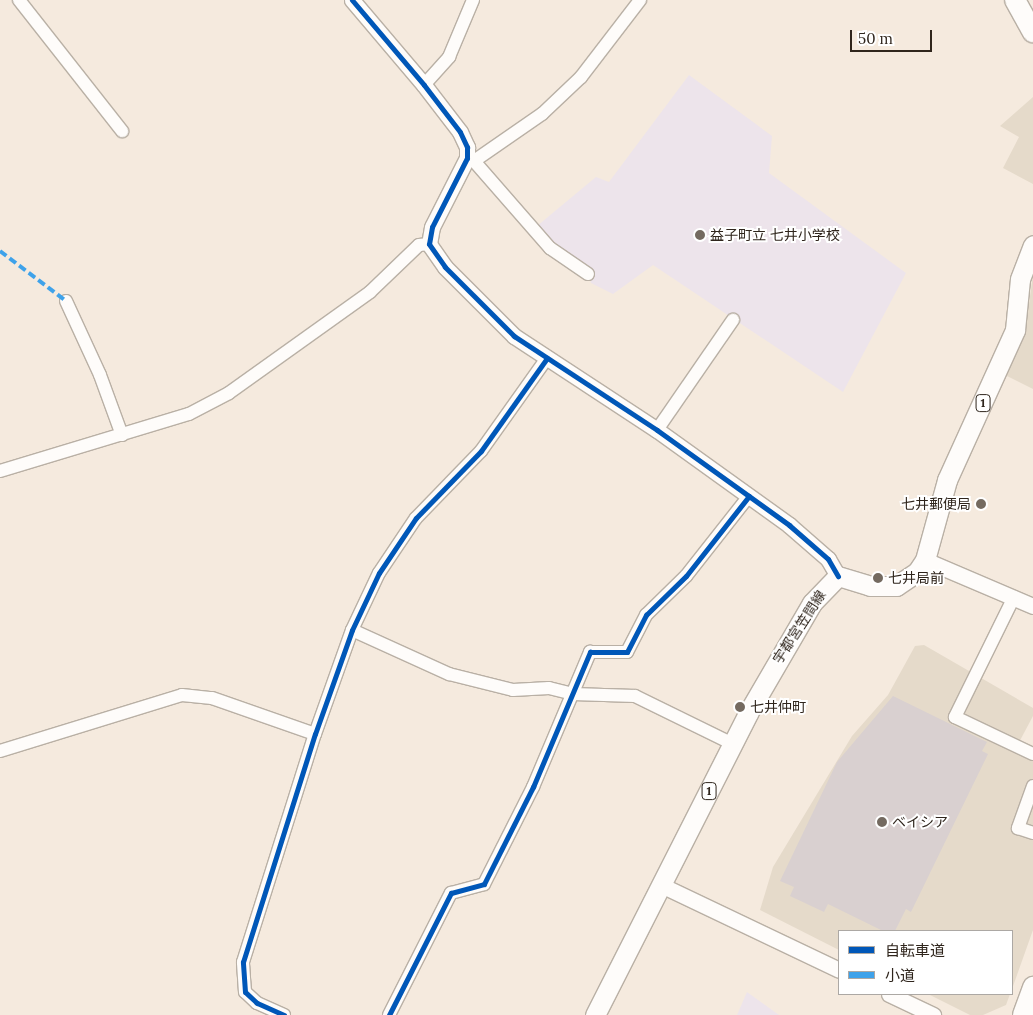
<!DOCTYPE html>
<html>
<head>
<meta charset="utf-8">
<style>
  body { margin:0 }
  #map { position:relative; width:1033px; height:1015px; overflow:hidden; background:#f5eade; font-family:Lora,"Noto Sans JP",serif }
  div>[style] { position:absolute }
  .commercial>* { inset:0; background:#e5daca }
  .education>* { inset:0; background:#ede4eb }
  .building>* { inset:0; background:#d9d0d0 }
  .roads { filter:drop-shadow(1px 0 #b9b0a5) drop-shadow(-1px 0 #b9b0a5) drop-shadow(0 1px #b9b0a5) drop-shadow(0 -1px #b9b0a5) }
  .minor>* { height:12px; margin:-6px; padding:0 6px; transform-origin:6px; border-radius:6px; background:#fefcfa }
  .tertiary>* { height:15px; margin:-7.5px; padding:0 7.5px; transform-origin:7.5px; border-radius:7.5px; background:#fefcfa }
  .primary>* { height:19px; margin:-9.5px; padding:0 9.5px; transform-origin:9.5px; border-radius:9.5px; background:#fefcfa }
  .trunk>* { height:20px; margin:-10px; padding:0 10px; transform-origin:10px; border-radius:10px; background:#fefcfa }
  .quiet>* { height:4px; margin-top:-2px; transform-origin:0; background:repeating-linear-gradient(90deg,#3ea2ea 0 8px,transparent 0 12px) }
  .cycleway>* { height:5px; margin:-2.5px; padding:0 2.5px; transform-origin:2.5px; border-radius:2.5px; background:#0057b8 }
  .dots>* { width:14px; height:14px; translate:-50% -50%; box-sizing:border-box; border:2px solid #fff; border-radius:50% }
  span { translate:-50% -50%; white-space:nowrap; text-align:center; line-height:1.15; -webkit-text-stroke:4px #fff; paint-order:stroke }
  .shield-label span { padding:1px 4px; background:#fff; border:1px solid; border-radius:4px; -webkit-text-stroke-width:0 }
  .shield-label { font-size:12px; color:#2f251c; font-weight:700 }
  .poi-label { font-size:14px; color:#2f251c }
  .left { translate:0 -50%; text-align:left }
  .right { translate:-100% -50%; text-align:right }
  .street-label { font-size:14px; color:#2f251c }
  .legend { position:absolute; left:838px; top:930px; width:175px; height:65px; box-sizing:border-box; background:#fff; border:1px solid #aca8a4; margin:0; padding:6px 9px; list-style:none; font-size:15px; color:#2f251c }
  .legend li { display:flex; align-items:center; gap:10px; height:25px }
  .legend b { width:25px; border:1px solid #aca8a4 }
  .scale { position:absolute; left:850px; top:30px; width:82px; height:22px; box-sizing:border-box; border:2px solid #2f251c; border-top:0; padding-left:6px; font-size:15px; line-height:18px; white-space:nowrap; color:#2f251c; -webkit-text-stroke:4px #fff; paint-order:stroke }
</style>
</head>
<body>
<div id="map">
  <div class="commercial">
    <i style="clip-path:polygon(1033px 97px,1033px 184px,1003px 168px,1019px 137px,1000px 126px)"></i>
    <i style="clip-path:polygon(1033px 275px,1033px 389px,1001px 373px,1029px 303px)"></i>
    <i style="clip-path:polygon(924px 645px,1033px 708px,1033px 716px,1015px 750px,1033px 759px,1033px 930px,1012px 989px,1012px 931px,839px 931px,839px 950px,760px 910px,773px 867px,852px 736px,888px 695px,915px 646px)"></i>
    <i style="clip-path:polygon(928px 994px,1010px 994px,1006px 1005px,983px 1015px,970px 1015px)"></i>
  </div>
  <div class="education">
    <i style="clip-path:polygon(689px 75px,772px 136px,769px 173px,906px 273px,843px 392px,653px 265px,613px 294px,591px 283px,587px 267px,553px 244px,537px 226px,596px 177px,609px 182px)"></i>
    <i style="clip-path:polygon(747px 992px,779px 1015px,737px 1015px)"></i>
  </div>
  <div class="building">
    <i style="clip-path:polygon(893px 696px,987px 742px,982px 751px,988px 754px,911px 912px,906px 909px,895px 931px,883px 931px,828px 904px,824px 912px,790px 896px,794px 887px,780px 881px,837px 762px)"></i>
  </div>
  <div class="roads">
    <div class="minor">
      <i style="left:19px;top:0;width:167px;rotate:51.8deg"></i>
      <i style="left:424px;top:85px;width:38px;rotate:-48deg"></i>
      <i style="left:449px;top:57px;width:62px;rotate:-67.2deg"></i>
      <i style="left:467px;top:158px;width:8px;rotate:23deg"></i>
      <i style="left:474px;top:161px;width:116px;rotate:48.9deg"></i>
      <i style="left:550px;top:248px;width:46px;rotate:34.4deg"></i>
      <i style="left:474px;top:161px;width:83px;rotate:-34.7deg"></i>
      <i style="left:542px;top:114px;width:54px;rotate:-43.5deg"></i>
      <i style="left:581px;top:77px;width:97px;rotate:-52.5deg"></i>
      <i style="left:66px;top:301px;width:81px;rotate:65.3deg"></i>
      <i style="left:100px;top:375px;width:64px;rotate:69.9deg"></i>
      <i style="left:657px;top:430px;width:134px;rotate:-55.4deg"></i>
      <i style="left:0;top:471px;width:197px;rotate:-16.8deg"></i>
      <i style="left:189px;top:414px;width:45px;rotate:-27.7deg"></i>
      <i style="left:229px;top:393px;width:173px;rotate:-35.6deg"></i>
      <i style="left:370px;top:292px;width:68px;rotate:-43.8deg"></i>
      <i style="left:419px;top:245px;width:10px;rotate:-6deg"></i>
      <i style="left:1014px;top:597px;width:134px;rotate:116.2deg"></i>
      <i style="left:955px;top:717px;width:86px;rotate:25.4deg"></i>
      <i style="left:352px;top:630px;width:107px;rotate:24.4deg"></i>
      <i style="left:449px;top:674px;width:66px;rotate:14deg"></i>
      <i style="left:513px;top:690px;width:36px;rotate:-3deg"></i>
      <i style="left:549px;top:688px;width:25px;rotate:14deg"></i>
      <i style="left:573px;top:694px;width:62px;rotate:1.8deg"></i>
      <i style="left:635px;top:696px;width:109px;rotate:26.1deg"></i>
      <i style="left:0;top:751px;width:190px;rotate:-17.1deg"></i>
      <i style="left:182px;top:695px;width:30px;rotate:6deg"></i>
      <i style="left:212px;top:698px;width:109px;rotate:19.3deg"></i>
      <i style="left:1033px;top:786px;width:45px;rotate:109.7deg"></i>
      <i style="left:1018px;top:828px;width:16px;rotate:18deg"></i>
      <i style="left:284px;top:1015px;width:30px;rotate:-156deg"></i>
      <i style="left:257px;top:1003px;width:16px;rotate:-137deg"></i>
      <i style="left:245px;top:992px;width:30px;rotate:-94deg"></i>
      <i style="left:243px;top:962px;width:239px;rotate:-72.5deg"></i>
      <i style="left:315px;top:734px;width:110px;rotate:-70.4deg"></i>
      <i style="left:352px;top:630px;width:63px;rotate:-64.7deg"></i>
      <i style="left:379px;top:573px;width:66px;rotate:-56.1deg"></i>
      <i style="left:416px;top:518px;width:93px;rotate:-45.9deg"></i>
      <i style="left:481px;top:451px;width:114px;rotate:-54.6deg"></i>
      <i style="left:389px;top:1015px;width:137px;rotate:-63.1deg"></i>
      <i style="left:451px;top:893px;width:34px;rotate:-15deg"></i>
      <i style="left:484px;top:884px;width:109px;rotate:-63.2deg"></i>
      <i style="left:533px;top:787px;width:147px;rotate:-67.1deg"></i>
      <i style="left:590px;top:652px;width:37px"></i>
      <i style="left:627px;top:652px;width:42px;rotate:-62.8deg"></i>
      <i style="left:646px;top:615px;width:56px;rotate:-44.3deg"></i>
      <i style="left:686px;top:576px;width:102px;rotate:-51.8deg"></i>
    </div>
    <div class="tertiary">
      <i style="left:352px;top:0;width:111px;rotate:49.7deg"></i>
      <i style="left:424px;top:85px;width:59px;rotate:52.5deg"></i>
      <i style="left:460px;top:132px;width:17px;rotate:65deg"></i>
      <i style="left:467px;top:147px;width:11px;rotate:90deg"></i>
      <i style="left:467px;top:158px;width:77px;rotate:116.9deg"></i>
      <i style="left:432px;top:227px;width:17px;rotate:100deg"></i>
      <i style="left:429px;top:244px;width:28px;rotate:55deg"></i>
      <i style="left:445px;top:267px;width:98px;rotate:45deg"></i>
      <i style="left:514px;top:336px;width:171px;rotate:33.3deg"></i>
      <i style="left:657px;top:430px;width:163px;rotate:35.7deg"></i>
      <i style="left:789px;top:525px;width:52px;rotate:41.1deg"></i>
      <i style="left:828px;top:559px;width:20px;rotate:60deg"></i>
      <i style="left:925px;top:560px;width:117px;rotate:23.1deg"></i>
      <i style="left:661px;top:885px;width:197px;rotate:25.5deg"></i>
      <i style="left:889px;top:994px;width:49px;rotate:25.5deg"></i>
    </div>
    <div class="primary">
      <i style="left:595px;top:1015px;width:339px;rotate:-63.1deg"></i>
      <i style="left:748px;top:713px;width:127px;rotate:-59.8deg"></i>
      <i style="left:812px;top:603px;width:37px;rotate:-46deg"></i>
      <i style="left:838px;top:576px;width:34px;rotate:17deg"></i>
      <i style="left:870px;top:586px;width:26px"></i>
      <i style="left:896px;top:586px;width:25px;rotate:-34deg"></i>
      <i style="left:917px;top:572px;width:14px;rotate:-56deg"></i>
      <i style="left:925px;top:560px;width:83px;rotate:-74.6deg"></i>
      <i style="left:947px;top:480px;width:165px;rotate:-65.6deg"></i>
      <i style="left:1015px;top:330px;width:51px;rotate:-84.4deg"></i>
      <i style="left:1020px;top:279px;width:36px;rotate:-69deg"></i>
    </div>
    <div class="trunk">
      <i style="left:1015px;top:0;width:37px;rotate:61deg"></i>
      <i style="left:1023px;top:1015px;width:30px;rotate:-70deg"></i>
    </div>
  </div>
  <div class="quiet">
    <i style="left:0;top:251px;width:83px;rotate:37.1deg"></i>
  </div>
  <div class="cycleway">
    <i style="left:352px;top:0;width:111px;rotate:49.7deg"></i>
    <i style="left:424px;top:85px;width:59px;rotate:52.5deg"></i>
    <i style="left:460px;top:132px;width:17px;rotate:65deg"></i>
    <i style="left:467px;top:147px;width:11px;rotate:90deg"></i>
    <i style="left:467px;top:158px;width:77px;rotate:116.9deg"></i>
    <i style="left:432px;top:227px;width:17px;rotate:100deg"></i>
    <i style="left:429px;top:244px;width:28px;rotate:55deg"></i>
    <i style="left:445px;top:267px;width:98px;rotate:45deg"></i>
    <i style="left:514px;top:336px;width:171px;rotate:33.3deg"></i>
    <i style="left:657px;top:430px;width:163px;rotate:35.7deg"></i>
    <i style="left:789px;top:525px;width:52px;rotate:41.1deg"></i>
    <i style="left:828px;top:559px;width:20px;rotate:60deg"></i>
    <i style="left:284px;top:1015px;width:30px;rotate:-156deg"></i>
    <i style="left:257px;top:1003px;width:16px;rotate:-137deg"></i>
    <i style="left:245px;top:992px;width:30px;rotate:-94deg"></i>
    <i style="left:243px;top:962px;width:239px;rotate:-72.5deg"></i>
    <i style="left:315px;top:734px;width:110px;rotate:-70.4deg"></i>
    <i style="left:352px;top:630px;width:63px;rotate:-64.7deg"></i>
    <i style="left:379px;top:573px;width:66px;rotate:-56.1deg"></i>
    <i style="left:416px;top:518px;width:93px;rotate:-45.9deg"></i>
    <i style="left:481px;top:451px;width:114px;rotate:-54.6deg"></i>
    <i style="left:389px;top:1015px;width:137px;rotate:-63.1deg"></i>
    <i style="left:451px;top:893px;width:34px;rotate:-15deg"></i>
    <i style="left:484px;top:884px;width:109px;rotate:-63.2deg"></i>
    <i style="left:533px;top:787px;width:147px;rotate:-67.1deg"></i>
    <i style="left:590px;top:652px;width:37px"></i>
    <i style="left:627px;top:652px;width:42px;rotate:-62.8deg"></i>
    <i style="left:646px;top:615px;width:56px;rotate:-44.3deg"></i>
    <i style="left:686px;top:576px;width:102px;rotate:-51.8deg"></i>
  </div>
  <div class="dots">
    <i style="left:700px;top:235px;background:#746a60"></i>
    <i style="left:981px;top:504px;background:#746a60"></i>
    <i style="left:878px;top:578px;background:#746a60"></i>
    <i style="left:740px;top:707px;background:#746a60"></i>
    <i style="left:882px;top:822px;background:#746a60"></i>
  </div>
  <div class="shield-label">
    <span style="left:983px;top:403px">1</span>
    <span style="left:709px;top:791px">1</span>
  </div>
  <div class="poi-label">
    <span class="left" style="left:710px;top:235px">益子町立 七井小学校</span>
    <span class="right" style="left:971px;top:504px">七井郵便局</span>
    <span class="left" style="left:888px;top:578px">七井局前</span>
    <span class="left" style="left:750px;top:707px">七井仲町</span>
    <span class="left" style="left:892px;top:822px">ベイシア</span>
  </div>
  <div class="street-label">
    <span style="left:799px;top:627px;rotate:-57deg">宇都宮笠間線</span>
  </div>
  <ul class="legend">
  <li><b style="height:6px;background:#0057b8"></b>自転車道</li>
  <li><b style="height:6px;background:#3ea2ea"></b>小道</li>
  </ul>
  <div class="scale">50 m</div>
</div>
</body>
</html>
